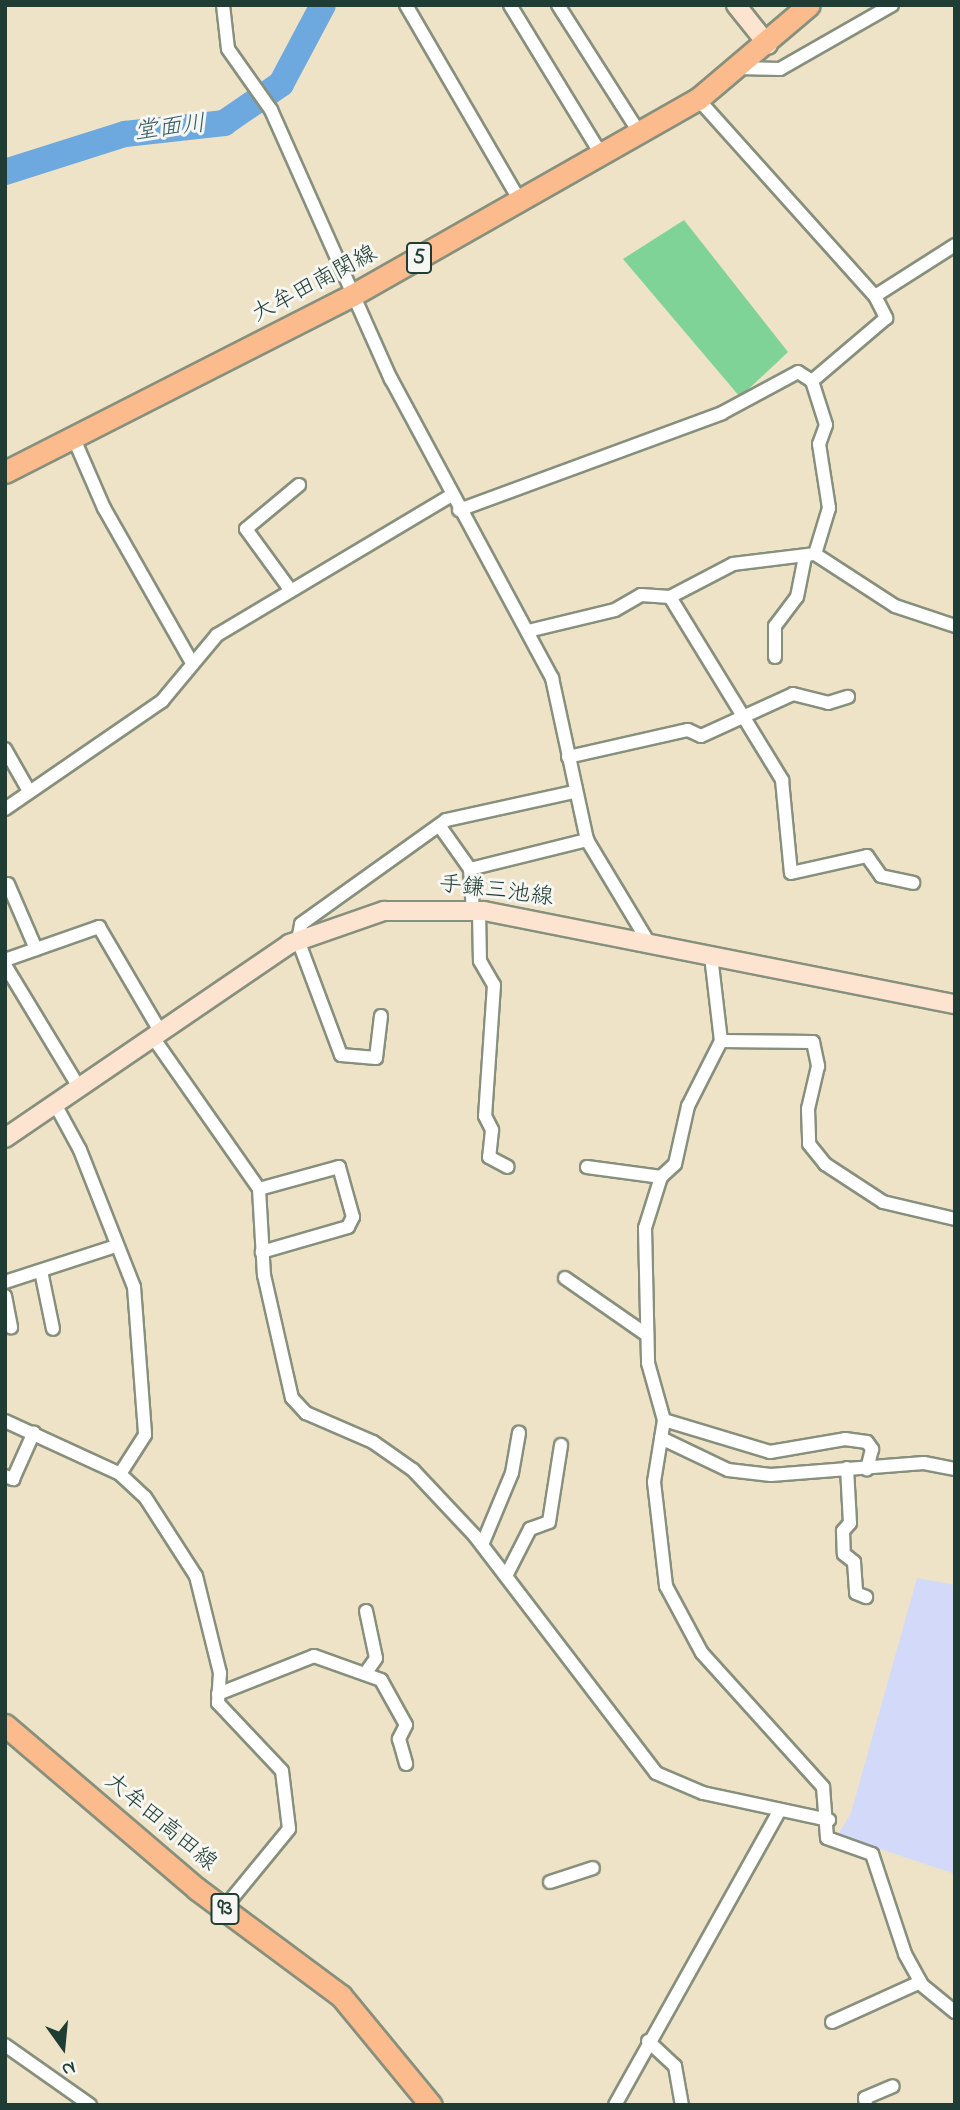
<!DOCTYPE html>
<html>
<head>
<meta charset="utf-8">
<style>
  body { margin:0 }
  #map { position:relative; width:960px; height:2110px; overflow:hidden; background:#eee3c6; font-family:"Indie Flower","Klee One",sans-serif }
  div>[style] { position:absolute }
  .built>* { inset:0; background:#d2d9f9 }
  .green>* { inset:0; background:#7fd396 }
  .river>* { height:26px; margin:-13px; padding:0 13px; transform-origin:13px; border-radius:13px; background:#6da9de }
  .roads { filter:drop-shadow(2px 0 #86907d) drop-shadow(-2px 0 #86907d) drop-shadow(0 2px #86907d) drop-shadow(0 -2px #86907d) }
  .street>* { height:12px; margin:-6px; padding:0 6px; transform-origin:6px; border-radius:6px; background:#fff }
  .secondary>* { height:18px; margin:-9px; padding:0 9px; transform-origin:9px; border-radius:9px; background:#fde4d1 }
  .primary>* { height:21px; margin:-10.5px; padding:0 10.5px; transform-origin:10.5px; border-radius:10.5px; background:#fbbb8c }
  span { translate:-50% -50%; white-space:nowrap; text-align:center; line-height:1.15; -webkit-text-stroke:6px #f6f6f2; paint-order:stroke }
  .shield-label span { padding:2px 5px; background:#f6f6f2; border:2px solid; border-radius:5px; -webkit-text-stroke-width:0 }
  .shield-label { font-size:21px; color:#1f3d34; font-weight:700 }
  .street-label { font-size:23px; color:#1f3d34 }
  .water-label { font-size:24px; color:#365d67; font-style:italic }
  .frame { position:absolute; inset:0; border:7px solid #1f3d34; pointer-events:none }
  .north { position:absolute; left:28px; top:2012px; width:70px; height:70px; -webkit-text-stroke:5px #f6f6f2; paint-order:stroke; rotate:165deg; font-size:19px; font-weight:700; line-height:28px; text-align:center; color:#1f3d34 }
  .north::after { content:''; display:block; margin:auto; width:24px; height:32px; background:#1f3d34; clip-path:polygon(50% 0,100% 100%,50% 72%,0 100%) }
</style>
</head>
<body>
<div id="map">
  <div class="built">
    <i style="clip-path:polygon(917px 1578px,955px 1585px,955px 1874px,838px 1835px,851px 1813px)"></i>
  </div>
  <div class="green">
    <i style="clip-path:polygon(684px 220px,788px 352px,740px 397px,623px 259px)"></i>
  </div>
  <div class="river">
    <i style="left:5px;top:172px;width:126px;rotate:-17.6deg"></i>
    <i style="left:125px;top:134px;width:100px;rotate:-6.3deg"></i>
    <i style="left:224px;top:123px;width:69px;rotate:-34.4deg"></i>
    <i style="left:281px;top:84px;width:89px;rotate:-62deg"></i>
  </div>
  <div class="roads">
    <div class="street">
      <i style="left:223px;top:5px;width:44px;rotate:83.5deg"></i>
      <i style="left:228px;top:49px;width:75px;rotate:54.8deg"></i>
      <i style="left:271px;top:110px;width:295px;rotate:66deg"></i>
      <i style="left:391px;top:379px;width:340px;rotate:61.7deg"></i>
      <i style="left:552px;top:678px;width:166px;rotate:77.8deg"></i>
      <i style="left:587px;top:840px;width:117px;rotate:59deg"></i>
      <i style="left:406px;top:5px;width:227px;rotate:59.8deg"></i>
      <i style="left:510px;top:5px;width:175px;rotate:58.6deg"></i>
      <i style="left:558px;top:5px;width:151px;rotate:57.5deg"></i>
      <i style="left:738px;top:68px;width:42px;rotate:1.4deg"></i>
      <i style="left:780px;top:69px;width:129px;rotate:-29.7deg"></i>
      <i style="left:698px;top:99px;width:265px;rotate:48.1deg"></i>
      <i style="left:875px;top:296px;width:25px;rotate:63deg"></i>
      <i style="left:886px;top:318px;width:97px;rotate:139.6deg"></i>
      <i style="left:875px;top:296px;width:95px;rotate:-32.5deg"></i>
      <i style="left:74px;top:439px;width:75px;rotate:66.5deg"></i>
      <i style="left:104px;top:508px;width:176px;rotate:60.4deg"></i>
      <i style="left:459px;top:510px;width:280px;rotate:-20.2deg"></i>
      <i style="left:722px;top:413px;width:86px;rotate:-28.3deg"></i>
      <i style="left:798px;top:372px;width:17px;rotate:33deg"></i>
      <i style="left:812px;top:381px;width:46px;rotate:72.3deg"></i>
      <i style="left:826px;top:425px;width:20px;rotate:110deg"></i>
      <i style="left:819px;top:444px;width:65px;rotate:81.1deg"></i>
      <i style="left:829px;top:508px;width:48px;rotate:106.9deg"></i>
      <i style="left:289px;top:588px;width:73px;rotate:-126.1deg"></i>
      <i style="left:246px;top:529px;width:69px;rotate:-39.7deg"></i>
      <i style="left:670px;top:597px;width:215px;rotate:58.5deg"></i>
      <i style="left:782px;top:780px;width:93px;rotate:84.5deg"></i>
      <i style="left:791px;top:873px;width:78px;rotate:-12.6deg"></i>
      <i style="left:867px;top:856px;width:24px;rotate:55deg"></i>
      <i style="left:881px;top:876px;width:33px;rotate:12deg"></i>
      <i style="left:528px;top:631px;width:89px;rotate:-13.6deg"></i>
      <i style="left:615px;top:610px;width:30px;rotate:-30deg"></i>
      <i style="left:641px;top:595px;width:29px;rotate:4deg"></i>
      <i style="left:670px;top:597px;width:71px;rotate:-27.6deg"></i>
      <i style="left:733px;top:564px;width:83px;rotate:-7deg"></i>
      <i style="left:815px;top:554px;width:95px;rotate:33deg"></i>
      <i style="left:895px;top:606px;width:63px;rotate:18.4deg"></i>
      <i style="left:775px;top:657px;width:31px;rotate:-90deg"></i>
      <i style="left:775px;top:626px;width:36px;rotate:-53deg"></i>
      <i style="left:797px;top:597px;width:41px;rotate:-78.7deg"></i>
      <i style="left:5px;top:749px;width:48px;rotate:60.3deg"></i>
      <i style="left:568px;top:757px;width:123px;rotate:-12.7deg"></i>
      <i style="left:688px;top:730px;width:14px;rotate:25deg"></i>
      <i style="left:701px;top:736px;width:101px;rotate:-24.5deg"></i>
      <i style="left:793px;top:694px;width:36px;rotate:14deg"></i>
      <i style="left:828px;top:703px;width:21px;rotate:-17deg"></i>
      <i style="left:5px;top:809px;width:191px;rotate:-34.5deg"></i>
      <i style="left:162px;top:701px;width:86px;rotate:-50.2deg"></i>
      <i style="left:217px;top:635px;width:271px;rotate:-30.8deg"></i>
      <i style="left:441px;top:828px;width:50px;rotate:54.7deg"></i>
      <i style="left:470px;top:869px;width:42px;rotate:85.9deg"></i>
      <i style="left:470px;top:869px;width:121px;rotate:-13.9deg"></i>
      <i style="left:8px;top:884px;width:71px;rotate:66.7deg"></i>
      <i style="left:479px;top:911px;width:50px;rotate:88.9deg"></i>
      <i style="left:480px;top:961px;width:28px;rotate:60deg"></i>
      <i style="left:494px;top:985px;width:131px;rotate:93.9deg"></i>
      <i style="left:485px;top:1116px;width:16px;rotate:63deg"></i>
      <i style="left:492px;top:1130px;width:27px;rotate:96deg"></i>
      <i style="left:489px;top:1157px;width:21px;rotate:28deg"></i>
      <i style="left:711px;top:956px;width:86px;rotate:83.3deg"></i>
      <i style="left:721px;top:1041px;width:73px;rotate:116.9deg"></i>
      <i style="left:688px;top:1106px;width:59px;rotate:102.6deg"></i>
      <i style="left:675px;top:1164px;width:19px;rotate:137deg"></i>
      <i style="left:661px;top:1177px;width:53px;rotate:107.4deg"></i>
      <i style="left:645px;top:1228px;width:135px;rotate:88.7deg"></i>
      <i style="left:648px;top:1363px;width:59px;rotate:74.3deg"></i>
      <i style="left:664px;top:1420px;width:63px;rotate:99.2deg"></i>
      <i style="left:654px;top:1482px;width:105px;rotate:83.4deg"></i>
      <i style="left:666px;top:1586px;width:76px;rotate:61.8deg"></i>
      <i style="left:702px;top:1653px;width:181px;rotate:47.9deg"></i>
      <i style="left:823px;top:1787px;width:51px;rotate:85.5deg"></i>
      <i style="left:827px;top:1838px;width:48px;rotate:19.6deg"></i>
      <i style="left:872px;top:1854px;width:105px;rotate:71.7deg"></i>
      <i style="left:905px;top:1954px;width:35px;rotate:61deg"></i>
      <i style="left:922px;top:1985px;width:43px;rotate:39.3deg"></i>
      <i style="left:5px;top:960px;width:100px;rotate:-19.3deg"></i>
      <i style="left:99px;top:927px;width:121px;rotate:59.6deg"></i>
      <i style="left:5px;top:965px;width:143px;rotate:58.8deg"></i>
      <i style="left:381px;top:1016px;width:42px;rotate:96.8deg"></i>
      <i style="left:376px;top:1058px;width:35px;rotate:-175deg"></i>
      <i style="left:341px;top:1055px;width:123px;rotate:-110.5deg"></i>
      <i style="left:298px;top:940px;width:16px;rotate:-79deg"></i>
      <i style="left:301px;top:924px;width:178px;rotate:-35.6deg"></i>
      <i style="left:446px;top:820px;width:130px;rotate:-12.4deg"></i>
      <i style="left:152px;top:1036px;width:187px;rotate:55deg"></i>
      <i style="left:259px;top:1189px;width:86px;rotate:86.7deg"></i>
      <i style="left:264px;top:1275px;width:126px;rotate:77.2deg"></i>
      <i style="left:292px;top:1398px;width:21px;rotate:47deg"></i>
      <i style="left:306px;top:1413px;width:73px;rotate:23.4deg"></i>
      <i style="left:373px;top:1442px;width:49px;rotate:35deg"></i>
      <i style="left:413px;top:1470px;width:91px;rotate:46.8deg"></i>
      <i style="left:475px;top:1536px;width:298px;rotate:52.6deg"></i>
      <i style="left:656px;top:1773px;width:51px;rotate:23.1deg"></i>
      <i style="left:703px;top:1793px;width:129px;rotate:12.1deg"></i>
      <i style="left:721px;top:1041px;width:92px;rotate:0.6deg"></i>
      <i style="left:813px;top:1042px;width:25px;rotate:78deg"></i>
      <i style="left:818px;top:1066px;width:44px;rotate:103.1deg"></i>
      <i style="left:808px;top:1109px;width:35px;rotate:88deg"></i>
      <i style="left:809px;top:1144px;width:26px;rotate:51deg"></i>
      <i style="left:825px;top:1164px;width:69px;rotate:33.2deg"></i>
      <i style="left:883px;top:1202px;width:74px;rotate:13.3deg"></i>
      <i style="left:55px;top:1104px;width:52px;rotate:61.5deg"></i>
      <i style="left:80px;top:1150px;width:147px;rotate:68.5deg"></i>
      <i style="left:134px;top:1287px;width:148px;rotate:85.7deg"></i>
      <i style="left:145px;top:1435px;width:46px;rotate:122.7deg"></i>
      <i style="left:587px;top:1167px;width:75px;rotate:7.7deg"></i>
      <i style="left:259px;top:1189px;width:83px;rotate:-15.4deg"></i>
      <i style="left:339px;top:1167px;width:52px;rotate:74.4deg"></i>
      <i style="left:353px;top:1217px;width:11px;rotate:117deg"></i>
      <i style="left:348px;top:1227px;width:90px;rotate:163.8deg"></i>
      <i style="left:41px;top:1271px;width:59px;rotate:78.3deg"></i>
      <i style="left:565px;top:1278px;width:100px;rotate:34.8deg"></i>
      <i style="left:5px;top:1282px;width:117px;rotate:-18deg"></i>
      <i style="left:5px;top:1296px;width:32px;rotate:79deg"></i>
      <i style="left:664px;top:1420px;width:111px;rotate:16.8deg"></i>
      <i style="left:770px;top:1452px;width:76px;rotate:-9.8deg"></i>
      <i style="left:845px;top:1439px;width:22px;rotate:8deg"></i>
      <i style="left:867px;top:1442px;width:9px;rotate:54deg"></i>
      <i style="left:872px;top:1449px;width:21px;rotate:104deg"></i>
      <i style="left:5px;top:1421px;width:127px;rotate:24.7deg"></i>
      <i style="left:120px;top:1474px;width:34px;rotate:43deg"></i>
      <i style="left:145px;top:1497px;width:94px;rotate:57.2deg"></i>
      <i style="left:196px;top:1576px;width:100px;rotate:76.1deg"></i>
      <i style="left:220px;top:1673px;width:30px;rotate:94deg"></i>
      <i style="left:218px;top:1703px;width:93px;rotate:46.7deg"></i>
      <i style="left:282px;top:1771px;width:58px;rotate:83.1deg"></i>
      <i style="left:289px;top:1829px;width:102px;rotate:129.4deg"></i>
      <i style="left:661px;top:1438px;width:74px;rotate:25.5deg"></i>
      <i style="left:728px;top:1470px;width:43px;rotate:6.6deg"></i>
      <i style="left:771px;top:1475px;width:153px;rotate:-4.5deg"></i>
      <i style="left:924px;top:1463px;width:32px;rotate:11deg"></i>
      <i style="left:847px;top:1468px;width:55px;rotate:86.9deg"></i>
      <i style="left:850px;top:1523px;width:11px;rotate:131deg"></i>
      <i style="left:843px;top:1531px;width:23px;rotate:88deg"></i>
      <i style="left:844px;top:1554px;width:13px;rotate:39deg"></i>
      <i style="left:854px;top:1562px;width:31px;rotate:86deg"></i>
      <i style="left:856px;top:1593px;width:11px;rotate:22deg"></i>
      <i style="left:5px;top:1476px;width:9px;rotate:21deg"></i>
      <i style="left:13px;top:1479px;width:51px;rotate:-65.9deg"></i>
      <i style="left:482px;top:1545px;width:78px;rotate:-67.4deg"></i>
      <i style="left:512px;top:1473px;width:41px;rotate:-80.1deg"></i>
      <i style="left:506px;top:1576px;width:53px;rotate:-62.9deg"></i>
      <i style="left:530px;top:1529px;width:20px;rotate:-20deg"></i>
      <i style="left:549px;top:1522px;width:78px;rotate:-81.1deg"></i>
      <i style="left:365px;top:1674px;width:19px;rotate:-55deg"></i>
      <i style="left:376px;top:1658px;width:48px;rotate:-102deg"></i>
      <i style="left:218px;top:1694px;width:103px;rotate:-21.6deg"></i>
      <i style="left:314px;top:1656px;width:71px;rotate:19.7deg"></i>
      <i style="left:381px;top:1680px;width:51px;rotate:60.9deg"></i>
      <i style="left:406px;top:1725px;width:16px;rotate:117deg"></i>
      <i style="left:399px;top:1739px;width:26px;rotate:74deg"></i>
      <i style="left:550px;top:1882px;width:45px;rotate:-18deg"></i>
      <i style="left:832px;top:2022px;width:97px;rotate:-24.4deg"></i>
      <i style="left:648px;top:2041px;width:37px;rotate:43deg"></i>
      <i style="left:675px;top:2066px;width:40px;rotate:80deg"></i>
      <i style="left:5px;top:2045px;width:104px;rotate:35.2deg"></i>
      <i style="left:615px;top:2105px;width:336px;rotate:-60.8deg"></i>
      <i style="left:866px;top:2105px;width:7px;rotate:-98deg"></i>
      <i style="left:865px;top:2098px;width:30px;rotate:-23deg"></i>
    </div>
    <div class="secondary">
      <i style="left:736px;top:5px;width:51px;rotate:51.3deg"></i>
      <i style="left:5px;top:1138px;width:344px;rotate:-34.3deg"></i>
      <i style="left:289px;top:944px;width:101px;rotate:-19.2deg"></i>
      <i style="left:384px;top:911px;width:100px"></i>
      <i style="left:484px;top:911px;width:480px;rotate:11.2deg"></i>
    </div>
    <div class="primary">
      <i style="left:5px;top:472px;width:388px;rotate:-27deg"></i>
      <i style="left:351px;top:296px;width:399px;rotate:-29.6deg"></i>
      <i style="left:698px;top:99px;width:145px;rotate:-40.3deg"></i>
      <i style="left:5px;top:1725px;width:253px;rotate:40.5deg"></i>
      <i style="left:197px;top:1889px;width:179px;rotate:36.6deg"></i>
      <i style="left:341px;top:1996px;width:141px;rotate:50.5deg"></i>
    </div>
  </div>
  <div class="shield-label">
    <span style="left:419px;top:258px">5</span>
    <span style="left:225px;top:1909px">93</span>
  </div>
  <div class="street-label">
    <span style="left:315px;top:285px;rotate:-28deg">大牟田南関線</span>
    <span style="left:496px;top:892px;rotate:7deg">手鎌三池線</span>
    <span style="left:160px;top:1823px;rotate:40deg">大牟田高田線</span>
  </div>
  <div class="water-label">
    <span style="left:170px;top:129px;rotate:-7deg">堂面川</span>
  </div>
  <div class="frame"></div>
  <div class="north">N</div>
</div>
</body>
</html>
